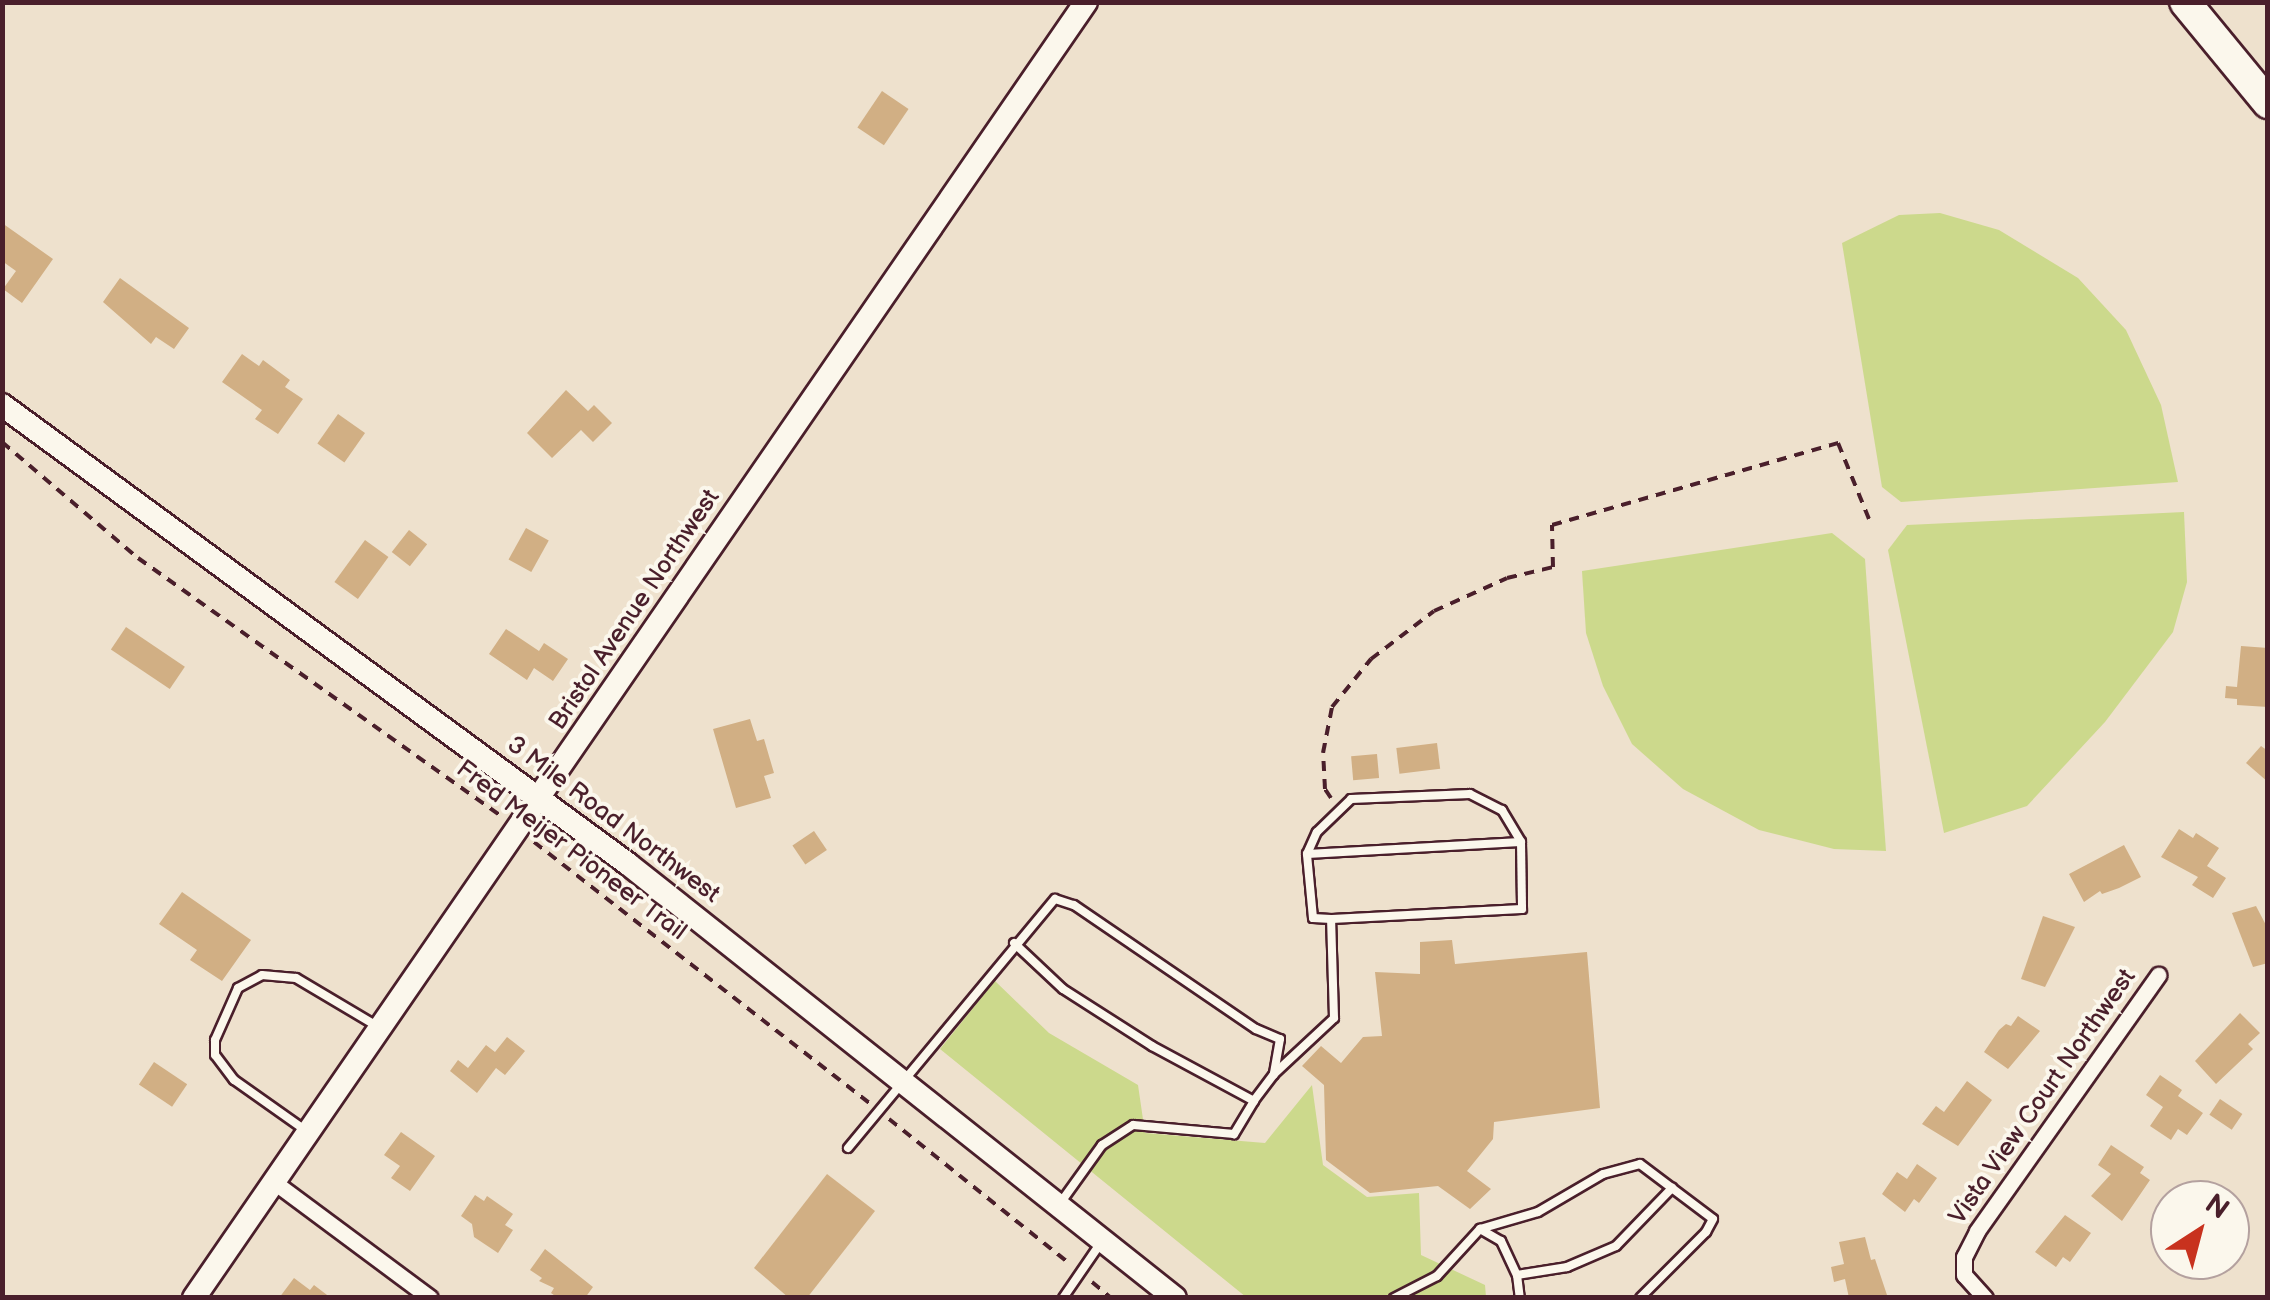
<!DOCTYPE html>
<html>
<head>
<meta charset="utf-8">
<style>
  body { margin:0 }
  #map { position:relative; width:2270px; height:1300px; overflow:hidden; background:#eee1cd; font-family:"Balsamiq Sans",sans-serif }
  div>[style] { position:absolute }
  .green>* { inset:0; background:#ccd98c }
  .building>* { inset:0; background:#d1af84; transform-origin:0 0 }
  .path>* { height:4px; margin-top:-2px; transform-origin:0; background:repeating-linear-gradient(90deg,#4a1f2b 0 10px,transparent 0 18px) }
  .roads { filter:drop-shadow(2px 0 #4a1f2b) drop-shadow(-2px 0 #4a1f2b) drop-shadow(0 2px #4a1f2b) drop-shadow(0 -2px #4a1f2b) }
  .lane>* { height:8px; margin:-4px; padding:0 4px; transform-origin:4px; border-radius:4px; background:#fbf7ec }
  .street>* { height:15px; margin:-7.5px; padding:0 7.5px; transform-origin:7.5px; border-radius:7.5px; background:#fbf7ec }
  .secondary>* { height:22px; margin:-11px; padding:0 11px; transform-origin:11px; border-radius:11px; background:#fbf7ec }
  .highway>* { height:30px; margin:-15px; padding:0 15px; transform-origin:15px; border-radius:15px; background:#fbf7ec }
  span { translate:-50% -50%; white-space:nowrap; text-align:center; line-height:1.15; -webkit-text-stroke:8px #fbf7ec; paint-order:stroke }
  .street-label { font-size:25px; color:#4a1f2b }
  .frame { position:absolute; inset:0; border:5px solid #4a1f2b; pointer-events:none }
  .north { position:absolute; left:2150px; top:1180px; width:100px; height:100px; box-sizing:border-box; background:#fbf7ec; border:2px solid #b4a19f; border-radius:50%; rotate:36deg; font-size:28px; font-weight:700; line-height:40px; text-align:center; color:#4a1f2b }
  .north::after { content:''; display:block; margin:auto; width:35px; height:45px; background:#c8321e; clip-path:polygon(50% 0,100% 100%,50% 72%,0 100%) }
</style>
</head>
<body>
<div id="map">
  <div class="green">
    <i style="clip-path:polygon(1940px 213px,1999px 230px,2078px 278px,2126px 330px,2161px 405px,2178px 482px,1901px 502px,1882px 487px,1842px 243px,1899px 215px)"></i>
    <i style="clip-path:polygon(2184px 512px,2187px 582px,2173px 632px,2105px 722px,2027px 806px,1944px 833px,1888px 550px,1907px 525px)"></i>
    <i style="clip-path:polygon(1832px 533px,1865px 559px,1886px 851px,1834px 849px,1759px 830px,1683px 789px,1632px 744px,1603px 686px,1586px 633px,1582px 571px)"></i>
    <i style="clip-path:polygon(995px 981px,1049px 1033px,1138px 1085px,1145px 1133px,1265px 1143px,1312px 1085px,1323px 1165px,1367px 1197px,1419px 1193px,1421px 1255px,1485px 1285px,1486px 1297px,1246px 1297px,940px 1049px)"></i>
  </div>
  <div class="building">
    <i style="left:882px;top:91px;width:32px;height:44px;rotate:34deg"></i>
    <i style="clip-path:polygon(2px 223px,53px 259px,22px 303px,3px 289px,16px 271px,2px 261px)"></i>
    <i style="clip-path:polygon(120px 278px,189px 328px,174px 349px,156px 337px,151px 344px,103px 302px)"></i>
    <i style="clip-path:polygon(242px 354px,259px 366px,263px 360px,290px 380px,285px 387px,303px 399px,278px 434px,255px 419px,262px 410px,222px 382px)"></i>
    <i style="clip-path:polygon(566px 390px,588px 411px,594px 405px,612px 423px,593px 442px,581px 430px,552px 458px,527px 433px)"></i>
    <i style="left:338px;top:414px;width:33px;height:36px;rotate:35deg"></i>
    <i style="left:526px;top:528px;width:26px;height:36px;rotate:29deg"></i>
    <i style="left:409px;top:530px;width:23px;height:28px;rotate:38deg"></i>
    <i style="left:365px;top:540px;width:29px;height:52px;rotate:36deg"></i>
    <i style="left:126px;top:627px;width:71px;height:27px;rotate:34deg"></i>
    <i style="clip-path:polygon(506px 629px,539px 651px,544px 643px,568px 659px,553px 681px,534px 668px,527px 680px,489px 654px)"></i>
    <i style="clip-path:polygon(2241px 646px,2268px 648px,2268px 707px,2237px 705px,2237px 699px,2225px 698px,2226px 686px,2237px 687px)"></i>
    <i style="clip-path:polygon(750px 719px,757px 741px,764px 739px,774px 773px,764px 776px,771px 798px,736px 808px,713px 729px)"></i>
    <i style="left:1437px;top:743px;width:26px;height:41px;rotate:83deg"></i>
    <i style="clip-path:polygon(2261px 746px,2268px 751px,2268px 782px,2246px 763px)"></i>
    <i style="left:1377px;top:754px;width:24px;height:26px;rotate:85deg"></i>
    <i style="clip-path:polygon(2179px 829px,2193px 838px,2196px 833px,2219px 848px,2207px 866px,2226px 878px,2213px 898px,2192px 885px,2198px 877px,2161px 857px)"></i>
    <i style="left:814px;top:831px;width:23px;height:26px;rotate:56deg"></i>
    <i style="clip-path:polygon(2124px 845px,2141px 877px,2119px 888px,2102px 894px,2100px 891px,2084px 902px,2069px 874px)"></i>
    <i style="clip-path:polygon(182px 892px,251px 940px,222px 981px,190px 960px,197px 950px,159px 924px)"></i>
    <i style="clip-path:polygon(2256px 906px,2268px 929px,2268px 963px,2253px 967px,2232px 913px)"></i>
    <i style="clip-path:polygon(2043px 916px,2075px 927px,2045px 987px,2021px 979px)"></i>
    <i style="clip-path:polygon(1452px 940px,1455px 964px,1587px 952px,1600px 1108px,1494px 1122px,1493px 1139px,1467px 1171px,1491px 1189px,1470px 1209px,1438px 1186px,1370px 1193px,1326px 1160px,1324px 1085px,1302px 1066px,1321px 1046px,1341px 1063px,1363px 1037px,1382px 1036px,1375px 972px,1420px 974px,1420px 942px)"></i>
    <i style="clip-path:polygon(2240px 1013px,2260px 1033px,2248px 1044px,2253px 1049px,2216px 1084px,2195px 1061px)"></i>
    <i style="clip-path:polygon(2018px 1016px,2040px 1031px,2008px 1069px,1984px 1052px,1999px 1030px,2006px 1024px,2011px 1026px)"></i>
    <i style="clip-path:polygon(507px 1037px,525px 1051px,505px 1075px,496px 1068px,477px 1093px,450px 1071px,458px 1060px,468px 1068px,486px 1045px,495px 1052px)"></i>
    <i style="left:154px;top:1062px;width:40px;height:27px;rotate:34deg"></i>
    <i style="clip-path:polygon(2160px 1075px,2182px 1090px,2178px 1096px,2203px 1113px,2187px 1135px,2178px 1129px,2171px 1140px,2150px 1126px,2163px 1107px,2146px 1095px)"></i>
    <i style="clip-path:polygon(1967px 1081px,1992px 1100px,1958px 1146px,1922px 1124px,1936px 1106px,1944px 1112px)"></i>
    <i style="left:2220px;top:1099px;width:27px;height:19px;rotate:34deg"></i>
    <i style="clip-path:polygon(401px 1132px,435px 1156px,410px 1191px,391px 1178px,400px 1166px,384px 1155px)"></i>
    <i style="clip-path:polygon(2111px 1145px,2144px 1167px,2140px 1173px,2150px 1180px,2122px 1221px,2091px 1196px,2111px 1174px,2098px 1165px)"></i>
    <i style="clip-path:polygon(1917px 1164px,1937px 1178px,1919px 1203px,1914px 1199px,1905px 1212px,1882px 1194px,1897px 1172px,1907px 1179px)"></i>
    <i style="clip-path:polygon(827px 1174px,875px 1211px,807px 1298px,789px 1298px,754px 1268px)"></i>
    <i style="clip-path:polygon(475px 1195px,484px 1201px,487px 1196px,513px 1214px,505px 1225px,513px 1230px,498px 1253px,474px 1237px,472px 1224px,461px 1216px)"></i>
    <i style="clip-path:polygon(2065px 1215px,2091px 1233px,2070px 1262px,2063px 1257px,2056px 1267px,2035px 1252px)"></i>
    <i style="clip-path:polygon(1865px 1237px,1871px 1260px,1875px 1259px,1888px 1298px,1849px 1298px,1845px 1279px,1834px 1282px,1831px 1267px,1844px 1264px,1839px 1242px)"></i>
    <i style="clip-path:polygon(545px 1249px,593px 1287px,585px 1298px,558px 1298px,551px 1293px,554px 1288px,539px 1281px,542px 1278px,530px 1270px)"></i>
    <i style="clip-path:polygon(294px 1278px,310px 1290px,314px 1285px,331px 1298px,279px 1298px)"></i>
  </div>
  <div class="path">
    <i style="left:2px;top:442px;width:179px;rotate:40.5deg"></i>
    <i style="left:138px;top:558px;width:443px;rotate:35.4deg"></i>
    <i style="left:1331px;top:798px;width:11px;rotate:-124deg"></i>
    <i style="left:1325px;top:789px;width:36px;rotate:-93deg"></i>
    <i style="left:1323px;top:753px;width:47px;rotate:-78.9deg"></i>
    <i style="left:1332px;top:707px;width:62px;rotate:-50.9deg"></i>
    <i style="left:1371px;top:659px;width:79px;rotate:-37.3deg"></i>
    <i style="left:1434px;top:611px;width:80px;rotate:-24.3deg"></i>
    <i style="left:1507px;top:578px;width:47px;rotate:-13.4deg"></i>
    <i style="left:1553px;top:567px;width:42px;rotate:-91.4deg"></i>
    <i style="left:1552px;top:525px;width:298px;rotate:-16deg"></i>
    <i style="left:1838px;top:443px;width:82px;rotate:67.8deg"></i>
    <i style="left:534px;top:842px;width:426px;rotate:37.9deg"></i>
    <i style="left:889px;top:1119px;width:231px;rotate:38.7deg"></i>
    <i style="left:1092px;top:1282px;width:25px;rotate:40deg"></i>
  </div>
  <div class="roads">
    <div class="lane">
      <i style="left:1307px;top:854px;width:24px;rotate:-66deg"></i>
      <i style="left:1317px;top:832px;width:47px;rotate:-44.1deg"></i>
      <i style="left:1351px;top:799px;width:119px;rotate:-2.4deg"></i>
      <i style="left:1470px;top:794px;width:36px;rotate:27deg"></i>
      <i style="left:1502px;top:810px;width:37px;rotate:59deg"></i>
      <i style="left:1014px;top:943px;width:67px;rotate:43.2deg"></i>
      <i style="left:1063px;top:989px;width:106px;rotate:32.6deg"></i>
      <i style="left:1152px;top:1046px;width:116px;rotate:28.3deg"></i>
      <i style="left:1254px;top:1101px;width:39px;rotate:121deg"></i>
      <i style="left:1234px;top:1134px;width:101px;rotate:-174.9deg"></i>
      <i style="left:1133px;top:1125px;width:37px;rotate:147deg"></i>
      <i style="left:1102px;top:1145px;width:70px;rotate:125.7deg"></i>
      <i style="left:1274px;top:1074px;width:82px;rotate:-43deg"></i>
      <i style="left:1334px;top:1018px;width:99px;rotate:-91.7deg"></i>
      <i style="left:1331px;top:919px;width:18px;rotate:-177deg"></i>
      <i style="left:1313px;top:918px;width:64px;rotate:-95.4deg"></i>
      <i style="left:1307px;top:854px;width:214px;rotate:-3.2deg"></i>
      <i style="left:1521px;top:842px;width:67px;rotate:89.1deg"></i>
      <i style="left:1522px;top:909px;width:191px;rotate:177deg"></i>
      <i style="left:305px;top:1130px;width:87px;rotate:-144.8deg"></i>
      <i style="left:234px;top:1080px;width:31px;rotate:-127deg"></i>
      <i style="left:215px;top:1055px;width:15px;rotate:-90deg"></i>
      <i style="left:215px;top:1040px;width:57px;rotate:-66.1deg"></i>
      <i style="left:238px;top:988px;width:27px;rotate:-28deg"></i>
      <i style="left:262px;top:975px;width:34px;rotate:5deg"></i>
      <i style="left:296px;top:978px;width:94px;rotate:30.7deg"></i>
      <i style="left:848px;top:1148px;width:324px;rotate:-50.3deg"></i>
      <i style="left:1055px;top:899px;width:20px;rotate:18deg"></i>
      <i style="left:1074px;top:905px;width:220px;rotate:34.3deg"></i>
      <i style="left:1256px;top:1029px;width:26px;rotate:23deg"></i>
      <i style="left:1280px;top:1039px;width:36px;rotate:100deg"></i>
      <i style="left:1274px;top:1074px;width:34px;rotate:127deg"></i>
      <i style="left:1480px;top:1229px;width:24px;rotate:30deg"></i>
      <i style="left:1501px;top:1241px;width:38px;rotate:65deg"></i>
      <i style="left:1517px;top:1275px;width:23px;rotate:83deg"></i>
      <i style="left:1517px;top:1275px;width:51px;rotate:-9.1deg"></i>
      <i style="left:1567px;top:1267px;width:53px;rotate:-23.2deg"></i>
      <i style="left:1616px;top:1246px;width:81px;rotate:-46deg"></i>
      <i style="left:1063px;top:1298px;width:65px;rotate:-55.6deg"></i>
      <i style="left:1394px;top:1298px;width:48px;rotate:-27.1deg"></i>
      <i style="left:1437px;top:1276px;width:64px;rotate:-47.5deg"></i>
      <i style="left:1480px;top:1229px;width:60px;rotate:-16.3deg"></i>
      <i style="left:1538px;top:1212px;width:75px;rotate:-30.3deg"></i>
      <i style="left:1603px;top:1174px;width:38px;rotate:-15deg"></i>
      <i style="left:1640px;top:1164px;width:91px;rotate:37deg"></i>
      <i style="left:1713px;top:1219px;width:15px;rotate:118deg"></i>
      <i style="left:1706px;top:1232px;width:93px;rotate:135deg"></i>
    </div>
    <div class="street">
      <i style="left:274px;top:1182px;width:194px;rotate:36.6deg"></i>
      <i style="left:1985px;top:1298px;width:31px;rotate:-132deg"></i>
      <i style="left:1964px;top:1275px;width:18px;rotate:-90deg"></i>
      <i style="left:1964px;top:1257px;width:29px;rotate:-63deg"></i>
      <i style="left:1977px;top:1231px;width:314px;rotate:-54.7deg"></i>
    </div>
    <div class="secondary">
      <i style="left:2px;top:405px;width:776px;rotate:36.25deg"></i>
      <i style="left:628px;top:864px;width:698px;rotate:38.43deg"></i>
      <i style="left:194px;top:1298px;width:1573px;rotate:-55.46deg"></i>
    </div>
    <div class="highway">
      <i style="left:2185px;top:2px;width:131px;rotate:50.6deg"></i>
    </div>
  </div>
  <div class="street-label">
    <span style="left:635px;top:610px;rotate:-56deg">Bristol Avenue Northwest</span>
    <span style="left:613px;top:820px;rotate:37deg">3 Mile Road Northwest</span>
    <span style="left:571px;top:851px;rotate:37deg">Fred Meijer Pioneer Trail</span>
    <span style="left:2043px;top:1097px;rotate:-55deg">Vista View Court Northwest</span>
  </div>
  <div class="frame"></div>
  <div class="north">N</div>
</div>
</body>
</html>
